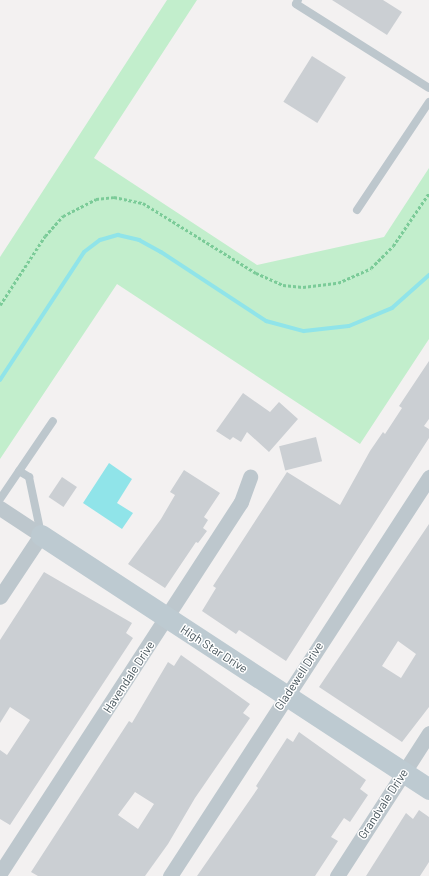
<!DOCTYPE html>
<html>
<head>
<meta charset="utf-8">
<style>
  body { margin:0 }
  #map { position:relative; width:429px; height:876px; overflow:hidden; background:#f3f1f1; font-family:Barlow,sans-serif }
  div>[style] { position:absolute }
  .green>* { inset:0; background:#c2eecc }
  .water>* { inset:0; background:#90e4e9 }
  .stream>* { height:4px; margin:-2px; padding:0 2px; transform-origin:2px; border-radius:2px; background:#90e4e9 }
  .building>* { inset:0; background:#cbcfd3; transform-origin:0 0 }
  .path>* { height:2.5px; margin-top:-1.25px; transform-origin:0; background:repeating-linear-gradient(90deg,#7bcb98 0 3px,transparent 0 5px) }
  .lane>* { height:8px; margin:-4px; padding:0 4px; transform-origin:4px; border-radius:4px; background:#bdc7cd }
  .street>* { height:15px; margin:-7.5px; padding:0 7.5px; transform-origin:7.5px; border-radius:7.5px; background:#bdc7cd }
  .secondary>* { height:21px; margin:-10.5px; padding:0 10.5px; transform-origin:10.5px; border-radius:10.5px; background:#bdcad1 }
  span { translate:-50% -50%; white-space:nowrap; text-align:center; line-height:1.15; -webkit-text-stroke:3px #fff; paint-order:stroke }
  .street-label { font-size:12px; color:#49575e }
</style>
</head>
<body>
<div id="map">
  <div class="green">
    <i style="clip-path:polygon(167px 0,197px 0,94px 158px,257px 265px,384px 237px,429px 168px,429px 339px,360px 444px,117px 284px,0 459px,0 257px)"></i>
  </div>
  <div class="water">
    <i style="clip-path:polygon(109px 463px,132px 479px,117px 503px,133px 513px,122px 529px,83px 503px)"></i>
  </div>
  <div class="stream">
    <i style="left:0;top:380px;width:153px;rotate:-56.7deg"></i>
    <i style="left:84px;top:252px;width:20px;rotate:-37deg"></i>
    <i style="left:100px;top:240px;width:19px;rotate:-16deg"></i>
    <i style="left:118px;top:235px;width:22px;rotate:13deg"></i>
    <i style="left:139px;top:240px;width:25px;rotate:29deg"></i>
    <i style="left:161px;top:252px;width:126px;rotate:33.3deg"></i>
    <i style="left:266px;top:321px;width:39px;rotate:15deg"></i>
    <i style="left:304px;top:331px;width:45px;rotate:-6.3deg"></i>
    <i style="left:349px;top:326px;width:47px;rotate:-22.7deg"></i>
    <i style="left:392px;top:308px;width:50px;rotate:-41.7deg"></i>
  </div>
  <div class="building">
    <i style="clip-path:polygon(332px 0,383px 0,402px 12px,387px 35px)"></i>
    <i style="left:312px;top:56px;width:40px;height:54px;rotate:32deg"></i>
    <i style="clip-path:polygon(429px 361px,429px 419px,424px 426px,429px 429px,429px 438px,286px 661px,239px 630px,236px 634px,202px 611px,216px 588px,213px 586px,287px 472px,340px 505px,370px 451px,383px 432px,385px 434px,402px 408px,399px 406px)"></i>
    <i style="clip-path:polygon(243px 393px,270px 412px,279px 402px,298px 419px,269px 452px,247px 432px,241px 442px,233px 437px,230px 440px,216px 431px)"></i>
    <i style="left:316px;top:437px;width:25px;height:38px;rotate:76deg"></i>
    <i style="clip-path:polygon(184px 470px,220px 493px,204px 517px,208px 520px,203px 528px,207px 531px,198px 543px,196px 542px,165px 588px,128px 564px,161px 519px,175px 495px,170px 492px)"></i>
    <i style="left:62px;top:477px;width:18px;height:24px;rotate:34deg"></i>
    <i style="clip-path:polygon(evenodd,429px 524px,429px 707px,402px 742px,319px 687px,429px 524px,398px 641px,416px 654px,401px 678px,382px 666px,398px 641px)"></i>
    <i style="clip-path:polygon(44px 572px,132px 623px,126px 633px,133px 638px,10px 825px,0 819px,0 750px,7px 755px,30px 720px,10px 707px,0 723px,0 640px)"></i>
    <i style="clip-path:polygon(evenodd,181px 655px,250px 704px,243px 713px,250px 718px,195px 798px,168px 844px,145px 876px,38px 876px,31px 872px,129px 721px,132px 723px,168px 662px,174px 666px,181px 655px,135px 792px,154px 804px,138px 829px,118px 815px,135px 792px)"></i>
    <i style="clip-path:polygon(299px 732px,366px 780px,360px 789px,368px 795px,350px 822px,344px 818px,331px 837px,338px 841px,315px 876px,197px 876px,258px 788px,256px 786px,287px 738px,293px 742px)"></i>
    <i style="clip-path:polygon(419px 810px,429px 817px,429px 862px,420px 876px,366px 876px,406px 813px,413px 819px)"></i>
  </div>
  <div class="path">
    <i style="left:0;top:305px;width:82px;rotate:-56.9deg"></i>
    <i style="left:45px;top:236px;width:27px;rotate:-48deg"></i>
    <i style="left:63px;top:216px;width:37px;rotate:-27deg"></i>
    <i style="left:96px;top:199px;width:18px;rotate:-6deg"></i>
    <i style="left:114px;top:197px;width:30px;rotate:12deg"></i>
    <i style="left:143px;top:203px;width:133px;rotate:31.8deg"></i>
    <i style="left:256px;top:273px;width:30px;rotate:24deg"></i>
    <i style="left:283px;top:285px;width:20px;rotate:6deg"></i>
    <i style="left:303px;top:287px;width:35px;rotate:-7deg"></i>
    <i style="left:338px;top:283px;width:36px;rotate:-24deg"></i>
    <i style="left:371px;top:268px;width:31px;rotate:-45deg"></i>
    <i style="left:393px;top:246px;width:64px;rotate:-55.8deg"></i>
  </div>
  <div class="lane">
    <i style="left:298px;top:0;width:4px;rotate:117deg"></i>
    <i style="left:296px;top:4px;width:157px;rotate:32.3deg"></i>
    <i style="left:357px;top:210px;width:130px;rotate:-56.3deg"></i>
    <i style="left:19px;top:471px;width:12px;rotate:31deg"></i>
    <i style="left:29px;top:477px;width:58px;rotate:78.1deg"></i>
    <i style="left:0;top:499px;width:94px;rotate:-55.8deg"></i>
  </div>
  <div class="street">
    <i style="left:0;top:508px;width:49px;rotate:33.4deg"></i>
    <i style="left:41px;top:535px;width:74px;rotate:123.5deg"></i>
    <i style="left:0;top:873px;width:442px;rotate:-57deg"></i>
    <i style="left:241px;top:502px;width:27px;rotate:-70deg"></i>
    <i style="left:170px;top:876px;width:476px;rotate:-57deg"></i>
    <i style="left:337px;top:876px;width:170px;rotate:-57.2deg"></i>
  </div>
  <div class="secondary">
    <i style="left:41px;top:535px;width:464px;rotate:33.2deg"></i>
  </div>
  <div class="street-label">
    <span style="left:214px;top:649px;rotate:33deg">High Star Drive</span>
    <span style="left:299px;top:676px;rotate:-57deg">Gladewell Drive</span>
    <span style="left:129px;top:677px;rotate:-57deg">Havendale Drive</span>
    <span style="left:383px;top:804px;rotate:-57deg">Grandvale Drive</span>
  </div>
</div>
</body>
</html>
